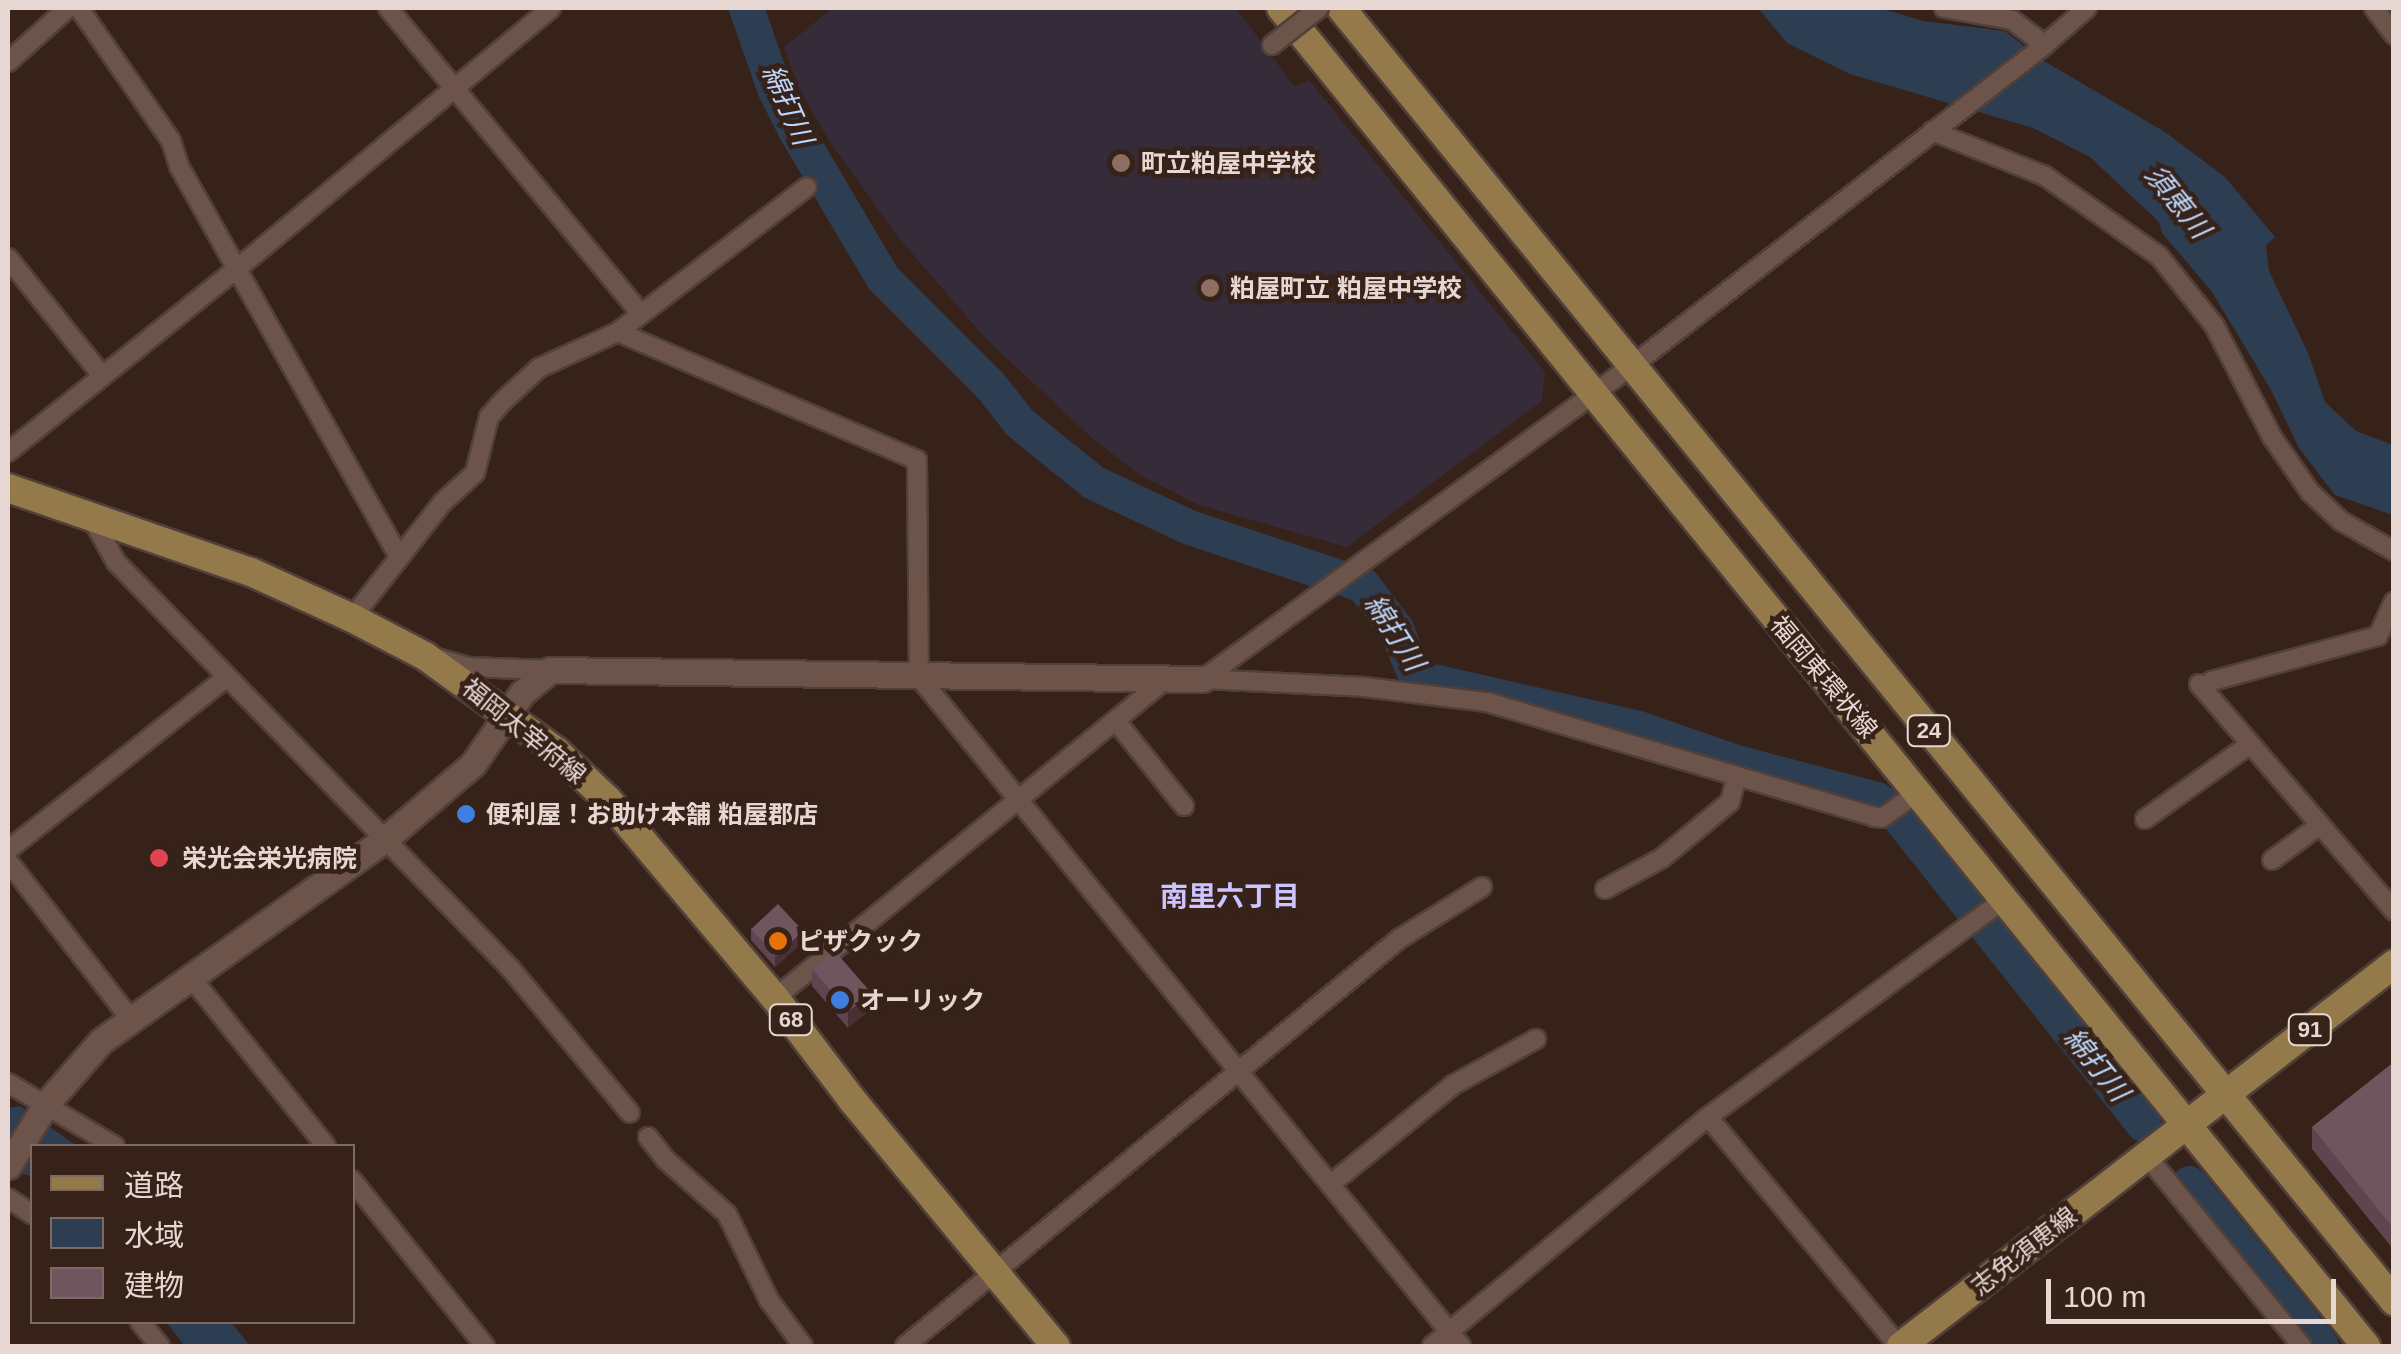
<!DOCTYPE html>
<html>
<head>
<meta charset="utf-8">
<style>
  body { margin:0 }
  #map { position:relative; width:2401px; height:1354px; overflow:hidden; background:#37221a; font-family:Helvetica,"Noto Sans JP",sans-serif }
  div>[style] { position:absolute }
  .education>* { inset:0; background:#352b39 }
  .water>* { inset:0; background:#2d3d52 }
  .river>* { height:35px; margin:-17.5px; padding:0 17.5px; transform-origin:17.5px; border-radius:17.5px; background:#2d3d52 }
  .roads { filter:drop-shadow(2px 0 #51403a) drop-shadow(-2px 0 #51403a) drop-shadow(0 2px #51403a) drop-shadow(0 -2px #51403a) }
  .street>* { height:18px; margin:-9px; padding:0 9px; transform-origin:9px; border-radius:9px; background:#6c544b }
  .secondary>* { height:25px; margin:-12.5px; padding:0 12.5px; transform-origin:12.5px; border-radius:12.5px; background:#6c544b }
  .primary>* { height:28px; margin:-14px; padding:0 14px; transform-origin:14px; border-radius:14px; background:#947a4b }
  .bridges { filter:drop-shadow(2px 0 #51403a) drop-shadow(-2px 0 #51403a) drop-shadow(0 2px #51403a) drop-shadow(0 -2px #51403a) }
  .street-bridge>* { height:18px; margin:-9px; padding:0 9px; transform-origin:9px; border-radius:9px; background:#6c544b }
  .wall>* { inset:0; background:#5f4550 }
  .shaded-wall>* { inset:0; background:#493034 }
  .building>* { inset:0; background:#6e555e; transform-origin:0 0 }
  .dots>* { width:28px; height:28px; translate:-50% -50%; box-sizing:border-box; border:5px solid #37221a; border-radius:50% }
  span { translate:-50% -50%; white-space:nowrap; text-align:center; line-height:1.15; -webkit-text-stroke:9px #37221a; paint-order:stroke }
  .shield-label span { padding:2px 8px; background:#37221a; border:2px solid; border-radius:8px; -webkit-text-stroke-width:0 }
  .shield-label { font-size:22px; color:#e6d7d2; font-weight:700 }
  .poi-label { font-size:25px; color:#e6d7d2; font-weight:700 }
  .left { translate:0 -50%; text-align:left }
  .street-label { font-size:25px; color:#e6d7d2 }
  .water-label { font-size:28px; color:#bbd6fb; font-style:italic }
  .neighbourhood-label { font-size:28px; color:#ccc4fd; font-weight:700 }
  .frame { position:absolute; inset:0; border:10px solid #e6d7d2; pointer-events:none }
  .legend { position:absolute; left:30px; top:1144px; width:325px; height:180px; box-sizing:border-box; background:#37221a; border:2px solid #7d6a64; margin:0; padding:12px 18px; list-style:none; font-size:30px; color:#e6d7d2 }
  .legend li { display:flex; align-items:center; gap:20px; height:50px }
  .legend b { width:50px; border:2px solid #7d6a64 }
  .scale { position:absolute; left:2046px; top:1279px; width:290px; height:45px; box-sizing:border-box; border:5px solid #e6d7d2; border-top:0; padding-left:12px; font-size:30px; line-height:35px; white-space:nowrap; color:#e6d7d2; -webkit-text-stroke:8px #37221a; paint-order:stroke }
</style>
</head>
<body>
<div id="map">
  <div class="education">
    <i style="clip-path:polygon(833px 8px,1236px 8px,1295px 87px,1309px 80px,1545px 372px,1542px 401px,1347px 547px,1199px 505px,1140px 475px,1094px 440px,987px 340px,898px 237px,828px 139px,799px 89px,784px 47px)"></i>
  </div>
  <div class="water">
    <i style="clip-path:polygon(1758px 8px,1880px 8px,1923px 21px,2005px 31px,2039px 58px,2165px 132px,2225px 177px,2275px 237px,2266px 245px,2269px 271px,2308px 353px,2325px 402px,2356px 431px,2393px 445px,2393px 515px,2335px 495px,2299px 448px,2271px 390px,2212px 292px,2162px 233px,2159px 222px,2090px 157px,2033px 128px,1850px 74px,1787px 43px)"></i>
    <i style="clip-path:polygon(20px 1106px,77px 1146px,32px 1146px,32px 1176px,8px 1171px,8px 1108px)"></i>
    <i style="clip-path:polygon(166px 1322px,231px 1322px,250px 1346px,185px 1346px)"></i>
  </div>
  <div class="river">
    <i style="left:746px;top:8px;width:85px;rotate:70.7deg"></i>
    <i style="left:774px;top:88px;width:45px;rotate:63.4deg"></i>
    <i style="left:794px;top:128px;width:173px;rotate:59.4deg"></i>
    <i style="left:882px;top:277px;width:153px;rotate:45deg"></i>
    <i style="left:990px;top:385px;width:47px;rotate:51.9deg"></i>
    <i style="left:1019px;top:422px;width:95px;rotate:39deg"></i>
    <i style="left:1093px;top:482px;width:106px;rotate:25.1deg"></i>
    <i style="left:1189px;top:527px;width:183px;rotate:18.4deg"></i>
    <i style="left:1363px;top:585px;width:55px;rotate:53.1deg"></i>
    <i style="left:1396px;top:629px;width:52px;rotate:67.4deg"></i>
    <i style="left:1416px;top:677px;width:228px;rotate:12.9deg"></i>
    <i style="left:1638px;top:728px;width:104px;rotate:19.1deg"></i>
    <i style="left:1736px;top:762px;width:145px;rotate:14.8deg"></i>
    <i style="left:1876px;top:799px;width:22px;rotate:34deg"></i>
    <i style="left:1894px;top:811px;width:400px;rotate:51.5deg"></i>
    <i style="left:2189px;top:1183px;width:210px;rotate:51deg"></i>
  </div>
  <div class="roads">
    <div class="street">
      <i style="left:79px;top:8px;width:162px;rotate:55.3deg"></i>
      <i style="left:171px;top:141px;width:28px;rotate:72deg"></i>
      <i style="left:180px;top:168px;width:446px;rotate:60.6deg"></i>
      <i style="left:388px;top:8px;width:396px;rotate:50.4deg"></i>
      <i style="left:1944px;top:8px;width:69px;rotate:10deg"></i>
      <i style="left:2012px;top:20px;width:41px;rotate:37.1deg"></i>
      <i style="left:2374px;top:8px;width:34px;rotate:53deg"></i>
      <i style="left:8px;top:62px;width:81px;rotate:-42deg"></i>
      <i style="left:1932px;top:131px;width:122px;rotate:21.7deg"></i>
      <i style="left:2045px;top:176px;width:139px;rotate:35.1deg"></i>
      <i style="left:2159px;top:256px;width:88px;rotate:51.4deg"></i>
      <i style="left:2214px;top:325px;width:126px;rotate:62.6deg"></i>
      <i style="left:2272px;top:437px;width:67px;rotate:55.4deg"></i>
      <i style="left:2310px;top:492px;width:42px;rotate:43.1deg"></i>
      <i style="left:2341px;top:521px;width:61px;rotate:29.5deg"></i>
      <i style="left:8px;top:258px;width:149px;rotate:51.3deg"></i>
      <i style="left:618px;top:332px;width:325px;rotate:23.2deg"></i>
      <i style="left:917px;top:460px;width:217px;rotate:89.5deg"></i>
      <i style="left:919px;top:677px;width:861px;rotate:50.99deg"></i>
      <i style="left:8px;top:452px;width:295px;rotate:-38.7deg"></i>
      <i style="left:238px;top:268px;width:407px;rotate:-39.7deg"></i>
      <i style="left:90px;top:515px;width:54px;rotate:61deg"></i>
      <i style="left:116px;top:562px;width:566px;rotate:45.86deg"></i>
      <i style="left:510px;top:968px;width:188px;rotate:50.4deg"></i>
      <i style="left:352px;top:618px;width:147px;rotate:-51.9deg"></i>
      <i style="left:443px;top:502px;width:43px;rotate:-42.2deg"></i>
      <i style="left:475px;top:473px;width:58px;rotate:-76deg"></i>
      <i style="left:489px;top:417px;width:21px;rotate:-49deg"></i>
      <i style="left:503px;top:401px;width:49px;rotate:-42.5deg"></i>
      <i style="left:539px;top:368px;width:87px;rotate:-24.5deg"></i>
      <i style="left:618px;top:332px;width:238px;rotate:-37.5deg"></i>
      <i style="left:440px;top:659px;width:29px;rotate:16deg"></i>
      <i style="left:468px;top:667px;width:82px;rotate:2.1deg"></i>
      <i style="left:1203px;top:679px;width:532px;rotate:-36.14deg"></i>
      <i style="left:1633px;top:365px;width:517px;rotate:-37.85deg"></i>
      <i style="left:2041px;top:48px;width:61px;rotate:-41deg"></i>
      <i style="left:1203px;top:679px;width:161px;rotate:2.8deg"></i>
      <i style="left:1364px;top:687px;width:124px;rotate:7deg"></i>
      <i style="left:1487px;top:702px;width:404px;rotate:16.5deg"></i>
      <i style="left:1874px;top:817px;width:8px;rotate:7deg"></i>
      <i style="left:1882px;top:818px;width:44px;rotate:-35.8deg"></i>
      <i style="left:2199px;top:684px;width:299px;rotate:49.3deg"></i>
      <i style="left:2203px;top:689px;width:12px;rotate:-42deg"></i>
      <i style="left:2212px;top:681px;width:172px;rotate:-15.2deg"></i>
      <i style="left:2378px;top:636px;width:38px;rotate:-65deg"></i>
      <i style="left:1116px;top:721px;width:109px;rotate:51.3deg"></i>
      <i style="left:2145px;top:819px;width:129px;rotate:-35.5deg"></i>
      <i style="left:8px;top:850px;width:279px;rotate:-38.3deg"></i>
      <i style="left:2272px;top:860px;width:59px;rotate:-36.1deg"></i>
      <i style="left:8px;top:861px;width:202px;rotate:52.2deg"></i>
      <i style="left:1605px;top:889px;width:65px;rotate:-28.5deg"></i>
      <i style="left:1662px;top:858px;width:88px;rotate:-39.5deg"></i>
      <i style="left:1730px;top:802px;width:27px;rotate:-75deg"></i>
      <i style="left:193px;top:980px;width:213px;rotate:51.3deg"></i>
      <i style="left:775px;top:998px;width:505px;rotate:-39.21deg"></i>
      <i style="left:8px;top:1083px;width:124px;rotate:30.5deg"></i>
      <i style="left:1708px;top:1117px;width:298px;rotate:50.2deg"></i>
      <i style="left:648px;top:1137px;width:28px;rotate:52deg"></i>
      <i style="left:665px;top:1159px;width:83px;rotate:41.6deg"></i>
      <i style="left:727px;top:1214px;width:96px;rotate:64deg"></i>
      <i style="left:769px;top:1300px;width:57px;rotate:53.5deg"></i>
      <i style="left:2146px;top:1155px;width:247px;rotate:50.8deg"></i>
      <i style="left:352px;top:1180px;width:213px;rotate:51.3deg"></i>
      <i style="left:1332px;top:1183px;width:156px;rotate:-39deg"></i>
      <i style="left:1453px;top:1085px;width:95px;rotate:-29deg"></i>
      <i style="left:8px;top:1198px;width:29px;rotate:34deg"></i>
      <i style="left:140px;top:1322px;width:31px;rotate:50deg"></i>
      <i style="left:905px;top:1346px;width:640px;rotate:-39.48deg"></i>
      <i style="left:1399px;top:939px;width:98px;rotate:-32.1deg"></i>
      <i style="left:1432px;top:1346px;width:359px;rotate:-39.7deg"></i>
      <i style="left:1708px;top:1117px;width:366px;rotate:-36.3deg"></i>
    </div>
    <div class="secondary">
      <i style="left:8px;top:1166px;width:73px;rotate:-58.5deg"></i>
      <i style="left:46px;top:1104px;width:84px;rotate:-48.9deg"></i>
      <i style="left:101px;top:1041px;width:347px;rotate:-35.4deg"></i>
      <i style="left:384px;top:840px;width:117px;rotate:-40.5deg"></i>
      <i style="left:473px;top:764px;width:86px;rotate:-55.4deg"></i>
      <i style="left:522px;top:693px;width:36px;rotate:-39deg"></i>
      <i style="left:550px;top:670px;width:653px;rotate:0.79deg"></i>
    </div>
    <div class="primary">
      <i style="left:1281px;top:8px;width:1723px;rotate:50.96deg"></i>
      <i style="left:1341px;top:8px;width:1668px;rotate:50.84deg"></i>
      <i style="left:8px;top:488px;width:257px;rotate:19.1deg"></i>
      <i style="left:251px;top:572px;width:111px;rotate:24.5deg"></i>
      <i style="left:352px;top:618px;width:82px;rotate:27.5deg"></i>
      <i style="left:425px;top:656px;width:162px;rotate:35.9deg"></i>
      <i style="left:556px;top:751px;width:71px;rotate:43.3deg"></i>
      <i style="left:608px;top:800px;width:259px;rotate:49.9deg"></i>
      <i style="left:775px;top:998px;width:129px;rotate:52.9deg"></i>
      <i style="left:853px;top:1101px;width:318px;rotate:50.4deg"></i>
      <i style="left:1901px;top:1346px;width:624px;rotate:-37.77deg"></i>
    </div>
  </div>
  <div class="bridges">
    <div class="street-bridge">
      <i style="left:1272px;top:45px;width:60px;rotate:-38.2deg"></i>
    </div>
  </div>
  <div class="wall">
    <i style="clip-path:polygon(751px 929px,803px 942px,775px 967px,751px 940px)"></i>
    <i style="clip-path:polygon(812px 969px,871px 1009px,848px 1028px,812px 986px)"></i>
    <i style="clip-path:polygon(2394px 1062px,2394px 1250px,2312px 1149px,2312px 1127px)"></i>
  </div>
  <div class="shaded-wall">
    <i style="clip-path:polygon(803px 931px,803px 942px,775px 967px,775px 956px)"></i>
    <i style="clip-path:polygon(871px 992px,871px 1009px,848px 1028px,848px 1012px)"></i>
  </div>
  <div class="building">
    <i style="left:778px;top:904px;width:37px;height:37px;rotate:47deg"></i>
    <i style="left:834px;top:950px;width:56px;height:29px;rotate:49deg"></i>
    <i style="clip-path:polygon(2394px 1062px,2394px 1229px,2312px 1127px)"></i>
  </div>
  <div class="dots">
    <i style="left:1121px;top:163px;background:#8d6e63"></i>
    <i style="left:1210px;top:288px;background:#8d6e63"></i>
    <i style="left:466px;top:814px;background:#3f7fe0"></i>
    <i style="left:159px;top:858px;background:#e0444e"></i>
    <i style="left:778px;top:941px;background:#e8710a"></i>
    <i style="left:840px;top:1000px;background:#3f7fe0"></i>
  </div>
  <div class="shield-label">
    <span style="left:1929px;top:731px">24</span>
    <span style="left:791px;top:1020px">68</span>
    <span style="left:2310px;top:1030px">91</span>
  </div>
  <div class="poi-label">
    <span class="left" style="left:1141px;top:163px">町立粕屋中学校</span>
    <span class="left" style="left:1230px;top:288px">粕屋町立 粕屋中学校</span>
    <span class="left" style="left:486px;top:814px">便利屋！お助け本舗 粕屋郡店</span>
    <span class="left" style="left:182px;top:858px">栄光会栄光病院</span>
    <span class="left" style="left:798px;top:941px">ピザクック</span>
    <span class="left" style="left:860px;top:1000px">オーリック</span>
  </div>
  <div class="street-label">
    <span style="left:1824px;top:677px;rotate:50deg">福岡東環状線</span>
    <span style="left:524px;top:731px;rotate:39deg">福岡太宰府線</span>
    <span style="left:2024px;top:1251px;rotate:-38deg">志免須恵線</span>
  </div>
  <div class="water-label">
    <span style="left:787px;top:105px;rotate:66deg">綿打川</span>
    <span style="left:2177px;top:202px;rotate:51deg">須恵川</span>
    <span style="left:1394px;top:633px;rotate:57deg">綿打川</span>
    <span style="left:2096px;top:1065px;rotate:51deg">綿打川</span>
  </div>
  <div class="neighbourhood-label">
    <span style="left:1230px;top:897px">南里六丁目</span>
  </div>
  <div class="frame"></div>
  <ul class="legend">
  <li><b style="height:12px;background:#947a4b"></b>道路</li>
  <li><b style="height:28px;background:#2d3d52"></b>水域</li>
  <li><b style="height:28px;background:#6e555e"></b>建物</li>
  </ul>
  <div class="scale">100 m</div>
</div>
</body>
</html>
